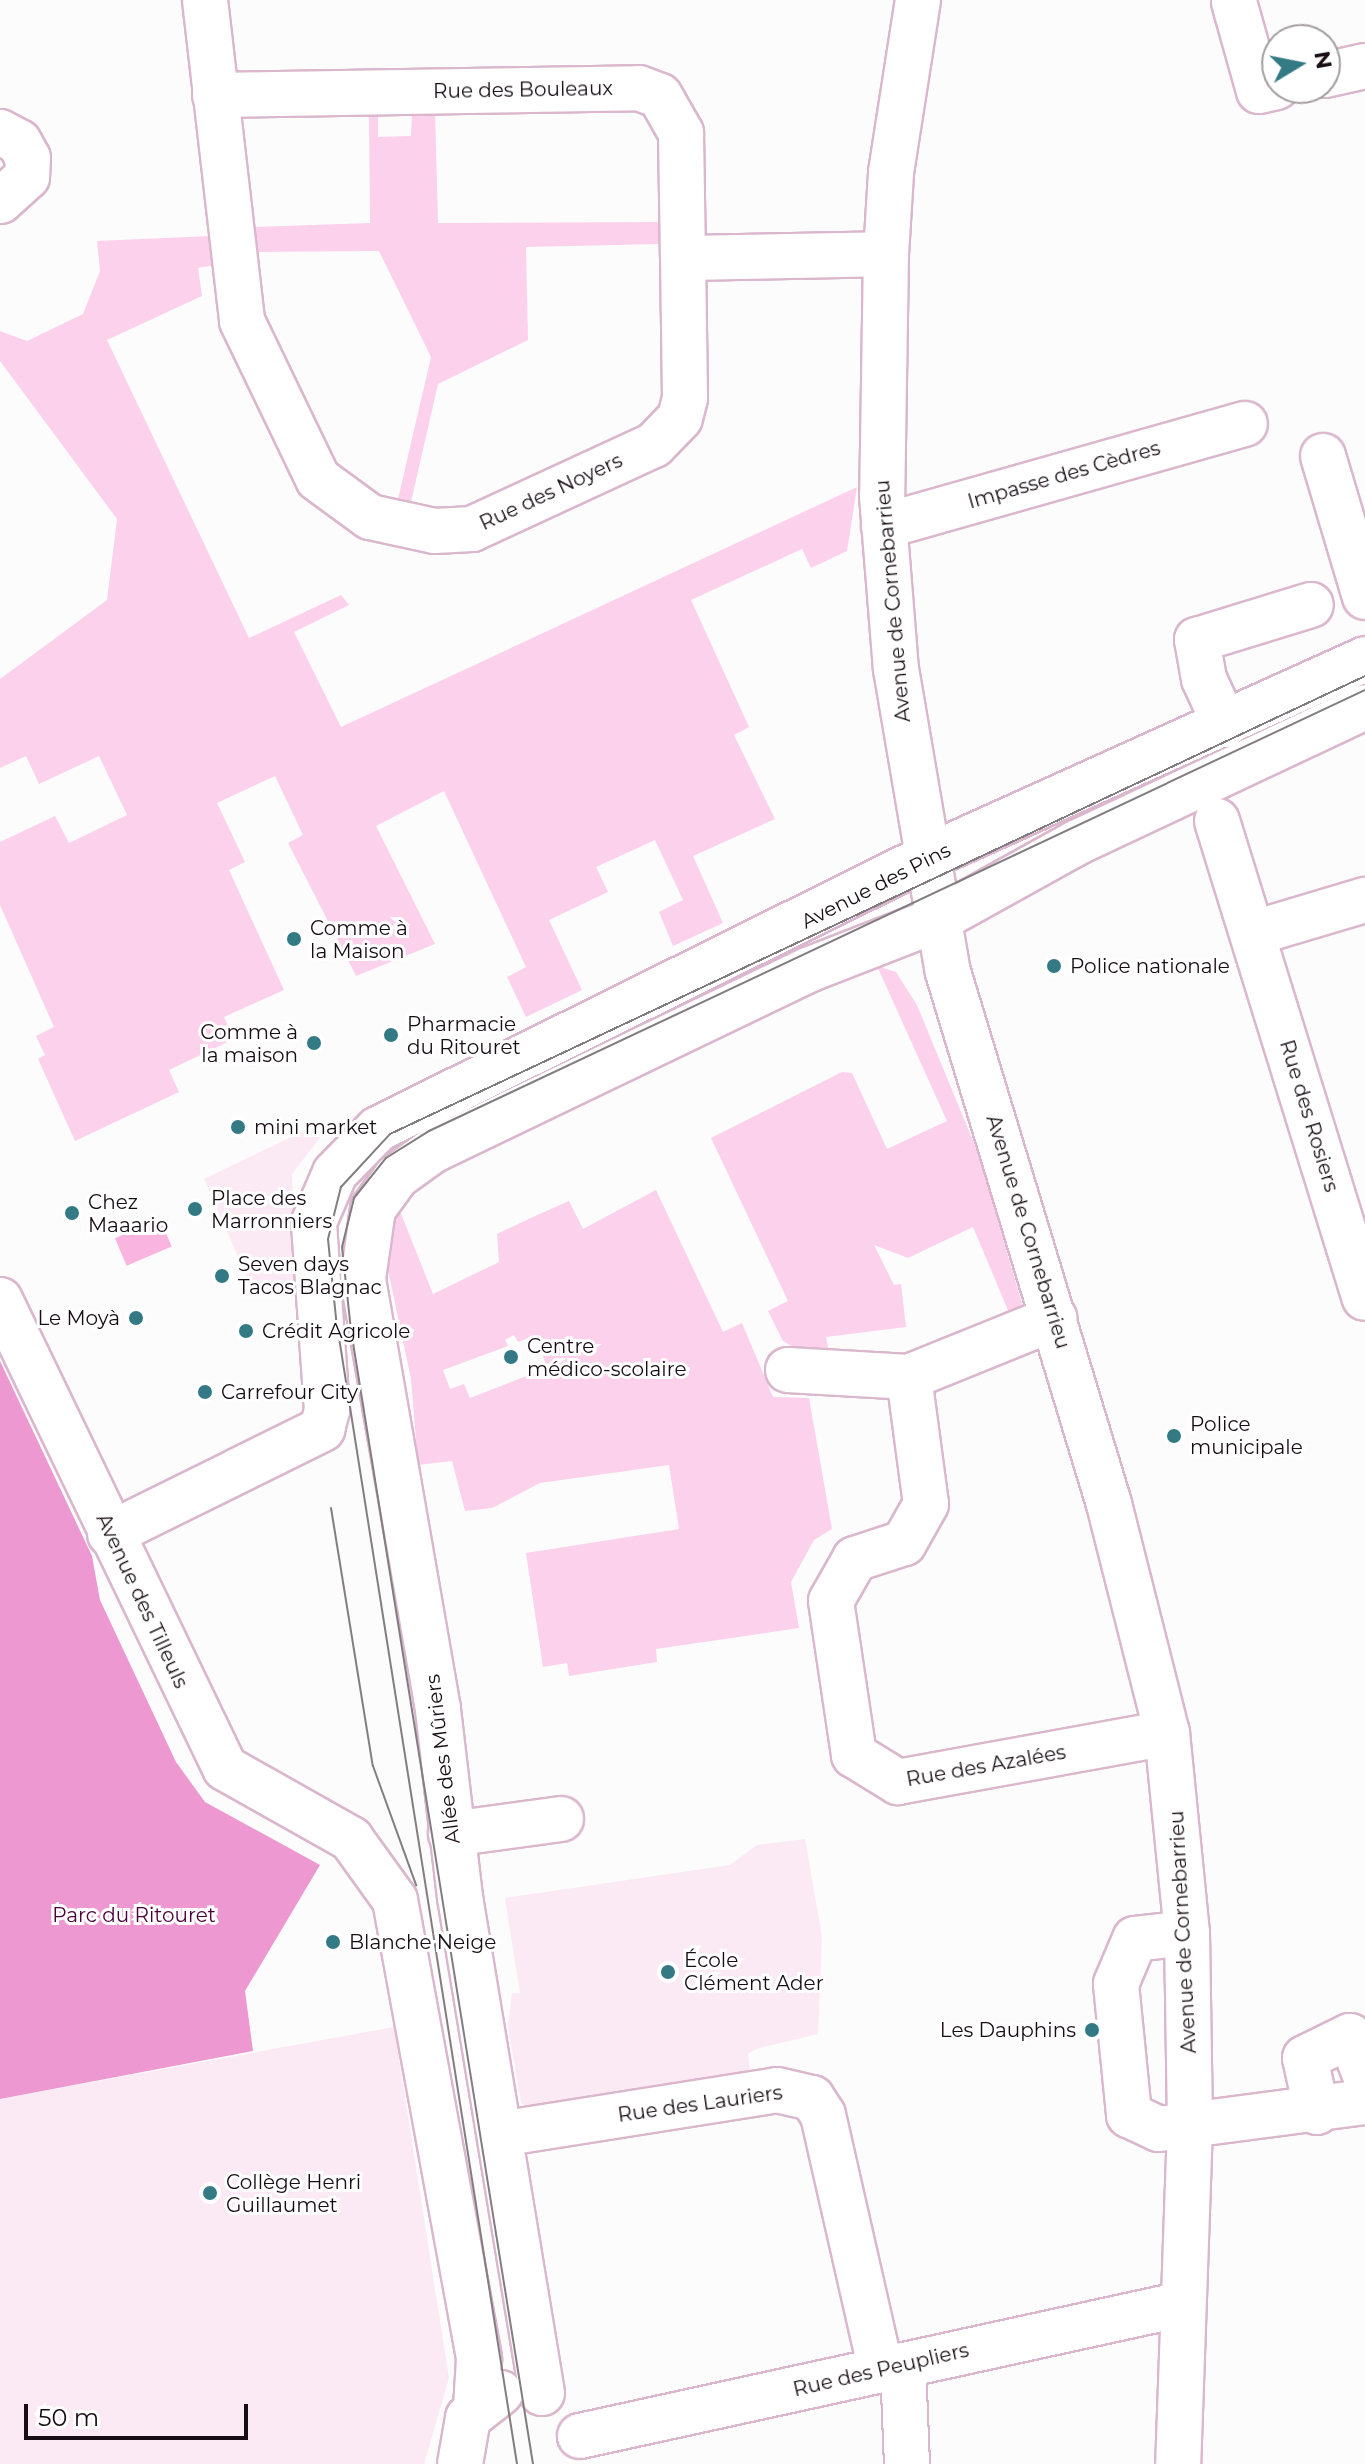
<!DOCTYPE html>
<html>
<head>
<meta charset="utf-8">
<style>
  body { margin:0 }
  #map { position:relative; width:1365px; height:2464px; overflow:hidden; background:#fcfcfc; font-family:Montserrat,sans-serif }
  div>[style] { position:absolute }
  .built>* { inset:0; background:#fbe9f4 }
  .green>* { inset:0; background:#fcd1ec }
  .forest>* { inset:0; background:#ed98d0 }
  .water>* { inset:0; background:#f9b4e0; transform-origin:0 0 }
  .roads { filter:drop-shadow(2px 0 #dab7cc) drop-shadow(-2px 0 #dab7cc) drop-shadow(0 2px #dab7cc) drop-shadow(0 -2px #dab7cc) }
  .minor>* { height:44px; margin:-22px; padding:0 22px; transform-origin:22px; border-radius:22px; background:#fff }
  .tram>* { height:2px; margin:-1px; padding:0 1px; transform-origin:1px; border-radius:1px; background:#837d81 }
  .dots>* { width:22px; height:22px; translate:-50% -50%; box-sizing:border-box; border:4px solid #fff; border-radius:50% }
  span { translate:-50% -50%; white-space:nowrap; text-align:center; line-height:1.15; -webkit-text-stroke:6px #fff; paint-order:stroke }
  .street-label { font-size:20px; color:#180d14 }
  .poi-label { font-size:20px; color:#180d14 }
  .left { translate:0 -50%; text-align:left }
  .right { translate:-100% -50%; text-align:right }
  .park-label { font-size:20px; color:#4c003b }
  .north { position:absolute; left:1261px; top:24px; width:80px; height:80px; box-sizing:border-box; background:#fff; border:2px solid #a39ea1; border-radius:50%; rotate:80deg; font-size:22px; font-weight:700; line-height:32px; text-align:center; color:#180d14 }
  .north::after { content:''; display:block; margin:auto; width:28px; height:36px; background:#337a85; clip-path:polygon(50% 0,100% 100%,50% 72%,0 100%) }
  .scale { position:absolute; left:24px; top:2404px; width:224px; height:36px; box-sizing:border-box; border:4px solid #180d14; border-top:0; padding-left:10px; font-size:24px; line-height:28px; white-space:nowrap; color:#180d14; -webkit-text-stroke:6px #fff; paint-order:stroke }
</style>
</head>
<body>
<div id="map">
  <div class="built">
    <i style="clip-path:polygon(308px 1129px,322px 1135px,292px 1174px,295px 1283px,255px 1295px,204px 1179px)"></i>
    <i style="clip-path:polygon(805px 1839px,822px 1937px,818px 2034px,756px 2049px,748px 2054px,750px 2071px,532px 2108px,521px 2103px,508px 2027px,512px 1993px,520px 1993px,505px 1898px,730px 1865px,757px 1845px)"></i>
    <i style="clip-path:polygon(394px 2027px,449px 2378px,424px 2464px,0 2464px,0 2099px)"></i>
  </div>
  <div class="green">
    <i style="clip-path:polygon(435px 112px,438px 223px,660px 222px,660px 244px,526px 247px,528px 340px,438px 384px,411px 502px,398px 499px,431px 357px,379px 251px,255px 252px,252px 227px,370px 223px,369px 113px,378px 113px,378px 137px,411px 136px,412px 113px)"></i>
    <i style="clip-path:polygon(210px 236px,215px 265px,198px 268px,202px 296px,107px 340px,249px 638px,341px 595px,349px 605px,294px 632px,341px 727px,857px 487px,847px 551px,811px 568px,802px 549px,691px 600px,749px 727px,734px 735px,775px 819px,693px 856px,723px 923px,673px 946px,659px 912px,683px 900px,655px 840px,596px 867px,608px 892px,549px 920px,582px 990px,526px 1017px,507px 977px,526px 967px,444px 791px,376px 826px,435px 944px,356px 976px,288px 843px,303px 835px,275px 776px,217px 803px,245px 862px,229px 870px,284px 990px,224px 1017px,234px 1039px,169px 1070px,179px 1092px,75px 1141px,38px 1059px,45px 1055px,36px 1036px,54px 1027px,0 905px,0 842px,55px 816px,69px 843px,127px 815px,99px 756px,39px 784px,26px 756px,0 768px,0 679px,107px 600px,117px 519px,0 361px,0 331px,27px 341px,83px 314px,100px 271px,97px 241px)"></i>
    <i style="clip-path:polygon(877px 966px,896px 972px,917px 1005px,978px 1153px,1023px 1307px,1010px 1315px,973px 1227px,908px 1258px,874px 1245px,894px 1285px,901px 1284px,906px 1327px,826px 1337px,829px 1352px,804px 1353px,783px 1341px,768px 1311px,788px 1301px,711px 1138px,842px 1072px,852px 1073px,887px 1149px,947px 1121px)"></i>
    <i style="clip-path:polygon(evenodd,656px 1190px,723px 1332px,742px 1323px,773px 1397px,809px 1398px,832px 1529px,814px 1540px,791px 1582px,799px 1628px,656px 1649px,657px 1662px,569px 1676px,567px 1663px,543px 1667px,526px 1553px,679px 1529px,669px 1465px,540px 1483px,492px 1508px,465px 1511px,452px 1461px,418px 1465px,411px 1379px,381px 1237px,396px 1201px,433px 1294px,499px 1262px,497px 1234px,533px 1217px,569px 1201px,583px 1229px,656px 1190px,514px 1335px,518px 1342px,536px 1335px,547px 1368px,470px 1398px,464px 1384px,450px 1389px,443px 1370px,508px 1346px,505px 1340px,514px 1335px)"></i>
  </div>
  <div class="forest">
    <i style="clip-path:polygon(0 1361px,92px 1556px,100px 1600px,176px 1762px,205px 1802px,320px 1865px,245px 1991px,253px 2051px,0 2099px)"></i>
  </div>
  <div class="water">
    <i style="left:160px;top:1219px;width:30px;height:49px;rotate:67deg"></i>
  </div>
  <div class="roads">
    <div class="minor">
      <i style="left:205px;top:0;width:323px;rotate:83.4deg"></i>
      <i style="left:242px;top:321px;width:175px;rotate:64.3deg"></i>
      <i style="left:318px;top:479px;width:64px;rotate:36.2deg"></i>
      <i style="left:370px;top:517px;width:66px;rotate:12.2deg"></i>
      <i style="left:435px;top:531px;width:37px;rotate:-3deg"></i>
      <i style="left:472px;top:529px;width:200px;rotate:-24.8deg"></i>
      <i style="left:654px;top:445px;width:37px;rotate:-46deg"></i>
      <i style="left:680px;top:418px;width:21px;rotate:-76deg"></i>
      <i style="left:685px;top:398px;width:140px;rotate:-90.8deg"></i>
      <i style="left:683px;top:258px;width:203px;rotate:-1.1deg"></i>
      <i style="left:918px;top:0;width:175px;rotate:98.9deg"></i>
      <i style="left:891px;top:173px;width:81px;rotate:93.5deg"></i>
      <i style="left:886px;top:254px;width:242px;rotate:90.9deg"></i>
      <i style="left:882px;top:496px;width:174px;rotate:85.4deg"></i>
      <i style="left:896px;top:669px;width:307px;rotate:80.3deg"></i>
      <i style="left:948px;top:972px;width:556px;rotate:73.16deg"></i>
      <i style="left:1109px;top:1504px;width:236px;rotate:75.8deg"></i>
      <i style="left:1167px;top:1733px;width:201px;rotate:84.3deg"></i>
      <i style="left:1187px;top:1933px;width:193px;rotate:89.1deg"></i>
      <i style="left:1190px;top:2126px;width:338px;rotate:92deg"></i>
      <i style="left:1234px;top:2px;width:92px;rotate:74.3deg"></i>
      <i style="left:1259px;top:91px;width:18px;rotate:-13deg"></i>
      <i style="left:1325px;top:75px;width:41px;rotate:-12.7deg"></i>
      <i style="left:215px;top:95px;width:424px;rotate:-0.9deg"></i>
      <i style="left:639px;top:88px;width:22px;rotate:21deg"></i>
      <i style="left:660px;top:96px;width:43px;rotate:60.4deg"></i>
      <i style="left:681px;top:133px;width:125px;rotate:89.1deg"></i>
      <i style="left:0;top:132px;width:21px;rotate:28deg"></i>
      <i style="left:19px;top:142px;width:18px;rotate:61deg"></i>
      <i style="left:28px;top:158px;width:19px;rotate:93deg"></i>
      <i style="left:27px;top:177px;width:36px;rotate:138deg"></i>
      <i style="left:1323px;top:456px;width:147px;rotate:73.4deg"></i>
      <i style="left:884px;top:526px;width:375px;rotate:-15.8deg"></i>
      <i style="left:1225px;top:725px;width:51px;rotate:-114.5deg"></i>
      <i style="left:1204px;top:679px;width:40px;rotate:-100deg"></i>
      <i style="left:1197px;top:640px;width:119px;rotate:-17.1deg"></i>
      <i style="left:1217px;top:821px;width:499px;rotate:72.8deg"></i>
      <i style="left:1254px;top:933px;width:116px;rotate:-16.6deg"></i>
      <i style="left:0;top:1300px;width:519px;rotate:64.32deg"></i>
      <i style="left:225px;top:1768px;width:145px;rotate:29.4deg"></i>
      <i style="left:351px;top:1839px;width:75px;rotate:54.2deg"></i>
      <i style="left:395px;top:1900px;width:467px;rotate:79.6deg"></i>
      <i style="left:479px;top:2359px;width:49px;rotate:93.5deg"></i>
      <i style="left:788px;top:1370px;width:121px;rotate:3.3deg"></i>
      <i style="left:909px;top:1377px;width:157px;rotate:-22deg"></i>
      <i style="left:909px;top:1377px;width:128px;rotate:82.4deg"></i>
      <i style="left:926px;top:1504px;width:45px;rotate:119.4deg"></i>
      <i style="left:904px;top:1543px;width:52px;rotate:161.9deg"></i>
      <i style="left:855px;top:1559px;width:48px;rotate:119.7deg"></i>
      <i style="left:831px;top:1601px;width:156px;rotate:81.5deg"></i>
      <i style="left:854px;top:1755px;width:52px;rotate:31.5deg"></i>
      <i style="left:898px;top:1782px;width:273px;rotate:-10.3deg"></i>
      <i style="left:110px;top:1534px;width:237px;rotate:-26.3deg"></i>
      <i style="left:322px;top:1429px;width:20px;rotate:-75deg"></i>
      <i style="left:327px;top:1410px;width:188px;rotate:-94deg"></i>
      <i style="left:314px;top:1222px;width:53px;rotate:-66.8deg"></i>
      <i style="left:335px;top:1173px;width:62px;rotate:-45.7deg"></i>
      <i style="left:378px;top:1129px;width:613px;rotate:-26.36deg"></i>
      <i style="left:927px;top:857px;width:481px;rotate:-24.3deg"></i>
      <i style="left:451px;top:1834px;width:111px;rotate:-7.8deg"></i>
      <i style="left:1187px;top:1933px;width:52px;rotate:173.4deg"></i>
      <i style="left:1135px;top:1939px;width:49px;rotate:112.9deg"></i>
      <i style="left:1116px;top:1984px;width:132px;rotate:84.3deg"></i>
      <i style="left:1129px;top:2115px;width:33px;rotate:25deg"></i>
      <i style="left:1159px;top:2129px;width:208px;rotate:-7.5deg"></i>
      <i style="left:1317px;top:2112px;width:55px;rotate:-102.5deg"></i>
      <i style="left:1305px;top:2058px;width:50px;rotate:-26.1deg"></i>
      <i style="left:1350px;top:2036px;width:42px;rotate:69deg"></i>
      <i style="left:500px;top:2134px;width:280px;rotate:-9deg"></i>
      <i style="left:777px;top:2090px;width:36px;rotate:13deg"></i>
      <i style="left:812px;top:2098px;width:20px;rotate:57deg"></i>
      <i style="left:823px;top:2115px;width:262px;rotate:77.2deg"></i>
      <i style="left:903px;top:2365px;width:99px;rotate:87.7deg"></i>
      <i style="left:542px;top:2393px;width:503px;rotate:-99.39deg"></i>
      <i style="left:460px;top:1897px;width:189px;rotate:-96.7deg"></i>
      <i style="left:438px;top:1709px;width:436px;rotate:-99.9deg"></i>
      <i style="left:363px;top:1279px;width:71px;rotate:-81.9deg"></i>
      <i style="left:373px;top:1209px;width:39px;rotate:-54deg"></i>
      <i style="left:396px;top:1177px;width:44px;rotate:-35.8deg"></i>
      <i style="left:432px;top:1151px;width:417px;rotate:-25.7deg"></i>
      <i style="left:808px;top:970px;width:141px;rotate:-21.3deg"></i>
      <i style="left:939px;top:919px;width:157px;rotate:-29deg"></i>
      <i style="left:1076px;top:843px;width:319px;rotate:-25.2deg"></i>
      <i style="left:580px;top:2436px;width:617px;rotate:-12.35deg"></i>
      <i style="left:460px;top:2464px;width:47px;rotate:-80.1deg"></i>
      <i style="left:468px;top:2418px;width:41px;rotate:-38deg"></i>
    </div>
  </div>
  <div class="tram">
    <i style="left:331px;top:1508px;width:261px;rotate:80.8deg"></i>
    <i style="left:373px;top:1766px;width:127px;rotate:70.1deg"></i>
    <i style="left:517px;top:2464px;width:1160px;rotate:-98.98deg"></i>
    <i style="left:336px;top:1318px;width:79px;rotate:-95.8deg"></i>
    <i style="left:328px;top:1239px;width:54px;rotate:-76deg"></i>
    <i style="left:341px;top:1187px;width:72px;rotate:-47.2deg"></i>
    <i style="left:390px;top:1134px;width:1077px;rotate:-25.16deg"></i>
    <i style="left:533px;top:2464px;width:1149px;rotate:-99.12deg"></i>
    <i style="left:351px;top:1330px;width:83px;rotate:-96.2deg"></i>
    <i style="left:342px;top:1247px;width:50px;rotate:-76.2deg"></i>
    <i style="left:354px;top:1198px;width:51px;rotate:-51.3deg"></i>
    <i style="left:386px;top:1158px;width:51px;rotate:-32.1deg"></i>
    <i style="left:429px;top:1131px;width:1035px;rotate:-25.23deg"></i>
  </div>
  <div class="dots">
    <i style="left:294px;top:939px;background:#337a85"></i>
    <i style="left:1054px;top:966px;background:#337a85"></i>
    <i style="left:391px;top:1035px;background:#337a85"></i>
    <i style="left:314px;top:1043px;background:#337a85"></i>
    <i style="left:238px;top:1127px;background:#337a85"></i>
    <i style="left:195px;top:1209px;background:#337a85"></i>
    <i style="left:72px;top:1213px;background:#337a85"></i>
    <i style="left:222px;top:1276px;background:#337a85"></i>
    <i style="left:136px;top:1318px;background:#337a85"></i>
    <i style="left:246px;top:1331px;background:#337a85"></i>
    <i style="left:511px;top:1357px;background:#337a85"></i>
    <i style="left:205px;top:1392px;background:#337a85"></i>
    <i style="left:1174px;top:1436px;background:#337a85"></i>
    <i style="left:333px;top:1942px;background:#337a85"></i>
    <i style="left:668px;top:1972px;background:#337a85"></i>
    <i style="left:1092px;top:2030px;background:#337a85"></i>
    <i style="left:210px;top:2193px;background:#337a85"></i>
  </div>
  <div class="street-label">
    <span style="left:523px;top:90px;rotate:-1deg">Rue des Bouleaux</span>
    <span style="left:1064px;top:475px;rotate:-16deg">Impasse des Cèdres</span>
    <span style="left:551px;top:492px;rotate:-25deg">Rue des Noyers</span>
    <span style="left:893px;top:601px;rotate:-95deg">Avenue de Cornebarrieu</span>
    <span style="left:876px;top:886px;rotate:-27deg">Avenue des Pins</span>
    <span style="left:1309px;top:1116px;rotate:73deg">Rue des Rosiers</span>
    <span style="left:1028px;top:1232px;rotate:73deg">Avenue de Cornebarrieu</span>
    <span style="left:142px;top:1601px;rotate:65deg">Avenue des Tilleuls</span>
    <span style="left:443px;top:1759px;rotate:-97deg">Allée des Mûriers</span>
    <span style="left:986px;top:1766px;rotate:-10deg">Rue des Azalées</span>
    <span style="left:1183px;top:1932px;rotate:-93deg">Avenue de Cornebarrieu</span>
    <span style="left:700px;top:2104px;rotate:-8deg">Rue des Lauriers</span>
    <span style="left:881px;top:2370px;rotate:-13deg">Rue des Peupliers</span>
  </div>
  <div class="poi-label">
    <span class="left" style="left:310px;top:940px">Comme à<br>la Maison</span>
    <span class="left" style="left:1070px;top:966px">Police nationale</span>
    <span class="left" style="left:407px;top:1036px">Pharmacie<br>du Ritouret</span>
    <span class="right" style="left:298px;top:1044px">Comme à<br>la maison</span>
    <span class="left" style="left:254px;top:1127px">mini market</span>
    <span class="left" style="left:211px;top:1210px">Place des<br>Marronniers</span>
    <span class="left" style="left:88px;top:1214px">Chez<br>Maaario</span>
    <span class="left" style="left:238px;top:1276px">Seven days<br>Tacos Blagnac</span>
    <span class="right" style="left:120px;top:1318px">Le Moyà</span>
    <span class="left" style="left:262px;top:1331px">Crédit Agricole</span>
    <span class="left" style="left:527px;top:1358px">Centre<br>médico-scolaire</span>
    <span class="left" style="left:221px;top:1392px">Carrefour City</span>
    <span class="left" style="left:1190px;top:1436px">Police<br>municipale</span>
    <span class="left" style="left:349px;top:1942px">Blanche Neige</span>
    <span class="left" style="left:684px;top:1972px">École<br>Clément Ader</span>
    <span class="right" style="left:1076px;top:2030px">Les Dauphins</span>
    <span class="left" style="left:226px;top:2194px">Collège Henri<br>Guillaumet</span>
  </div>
  <div class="park-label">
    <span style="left:134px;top:1915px">Parc du Ritouret</span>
  </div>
  <div class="north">N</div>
  <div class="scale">50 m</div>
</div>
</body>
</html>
